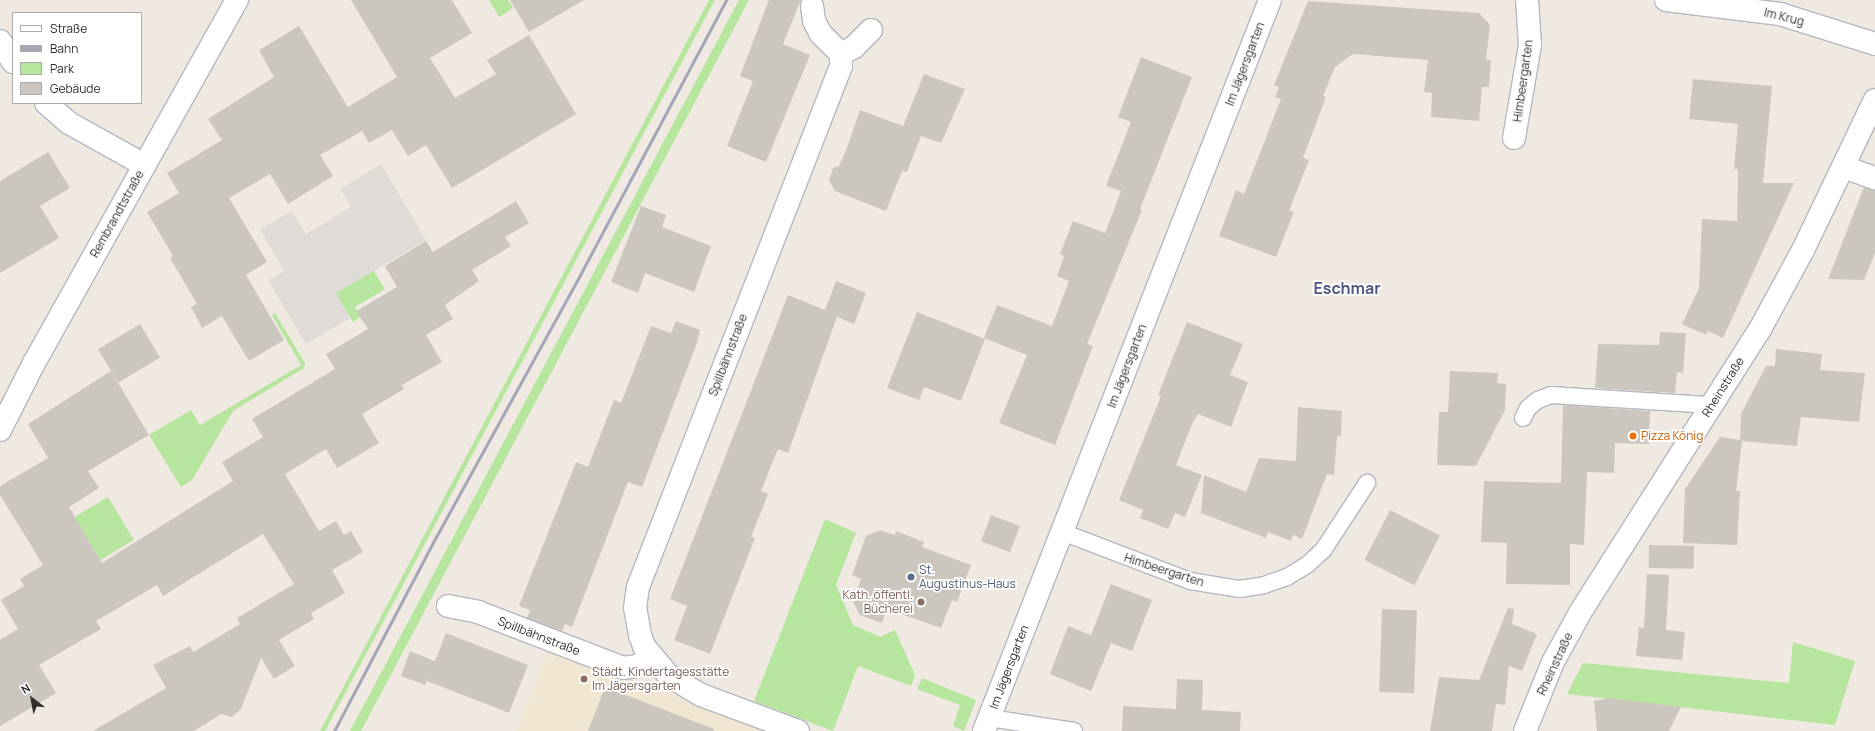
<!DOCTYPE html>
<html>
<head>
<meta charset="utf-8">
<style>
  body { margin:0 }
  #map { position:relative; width:1875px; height:731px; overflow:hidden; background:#efe9e1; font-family:Manrope,sans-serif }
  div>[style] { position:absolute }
  .education>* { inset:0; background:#f0e6d1 }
  .green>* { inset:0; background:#b6e59e; transform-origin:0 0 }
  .plaza>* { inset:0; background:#dfdcd8 }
  .building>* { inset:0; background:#cbc7bf; transform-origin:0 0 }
  .roads { filter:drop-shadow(1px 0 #b4b7c1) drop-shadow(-1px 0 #b4b7c1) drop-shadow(0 1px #b4b7c1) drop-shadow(0 -1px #b4b7c1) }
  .lane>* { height:16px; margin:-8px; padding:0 8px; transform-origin:8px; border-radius:8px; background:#fff }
  .street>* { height:22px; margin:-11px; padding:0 11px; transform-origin:11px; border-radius:11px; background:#fff }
  .secondary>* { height:22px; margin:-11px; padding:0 11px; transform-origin:11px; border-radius:11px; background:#fff }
  .rail>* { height:3px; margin:-1.5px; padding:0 1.5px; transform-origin:1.5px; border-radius:1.5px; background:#a3a6b8 }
  .dots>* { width:11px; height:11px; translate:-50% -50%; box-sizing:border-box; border:2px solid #fff; border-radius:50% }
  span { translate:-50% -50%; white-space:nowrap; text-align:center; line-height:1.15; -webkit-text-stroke:3.5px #fff; paint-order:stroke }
  .street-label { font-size:12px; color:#2e2e2e }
  .food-label { font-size:12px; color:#c56008 }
  .left { translate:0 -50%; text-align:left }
  .service-label { font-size:12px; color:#4e5e75 }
  .education-label { font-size:12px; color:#785e54 }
  .right { translate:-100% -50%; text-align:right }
  .district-label { font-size:16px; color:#4d5680; font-weight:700 }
  .legend { position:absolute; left:12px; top:12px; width:130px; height:92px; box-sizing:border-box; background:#fff; border:1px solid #ababab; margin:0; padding:5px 7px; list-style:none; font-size:12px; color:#2e2e2e }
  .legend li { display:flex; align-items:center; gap:8px; height:20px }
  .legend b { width:20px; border:1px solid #ababab }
  .north { position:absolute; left:12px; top:679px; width:40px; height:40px; -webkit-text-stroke:3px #fff; paint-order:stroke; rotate:328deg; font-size:11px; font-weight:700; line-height:16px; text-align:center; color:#2e2e2e }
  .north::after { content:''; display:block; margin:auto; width:14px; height:18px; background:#2e2e2e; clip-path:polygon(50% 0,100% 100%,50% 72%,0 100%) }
</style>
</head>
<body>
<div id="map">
  <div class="education">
    <i style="clip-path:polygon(549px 647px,713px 711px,765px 731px,516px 731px)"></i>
  </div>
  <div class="green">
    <i style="clip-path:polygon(489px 0,508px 0,513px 8px,499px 17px)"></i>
    <i style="clip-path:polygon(709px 0,715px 0,325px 731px,320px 731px)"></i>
    <i style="clip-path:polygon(739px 0,749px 0,499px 471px,361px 731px,350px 731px)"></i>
    <i style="clip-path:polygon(373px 270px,385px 289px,355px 307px,360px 317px,353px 322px,335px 293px)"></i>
    <i style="clip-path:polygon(275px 313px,305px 363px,304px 368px,233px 411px,192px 480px,181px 487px,149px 435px,191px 410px,200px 425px,301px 365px,272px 315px)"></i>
    <i style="left:108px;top:497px;width:50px;height:39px;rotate:59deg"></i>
    <i style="clip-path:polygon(825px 519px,856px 533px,836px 585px,853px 625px,880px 637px,895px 630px,915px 675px,911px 686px,858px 666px,833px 731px,754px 701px)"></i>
    <i style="clip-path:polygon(1793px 642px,1855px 661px,1835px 725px,1567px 694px,1583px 663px,1789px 683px)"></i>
    <i style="clip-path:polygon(922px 678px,976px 700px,964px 731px,953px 726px,960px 705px,917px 689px)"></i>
  </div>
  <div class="plaza">
    <i style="clip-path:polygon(381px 164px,426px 240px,336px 293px,350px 318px,306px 344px,268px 280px,284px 271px,260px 229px,292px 211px,306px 234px,351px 207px,340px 189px)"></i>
  </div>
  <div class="building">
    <i style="clip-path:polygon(351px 0,452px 0,472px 33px,430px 58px,455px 98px,496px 74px,487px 60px,529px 35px,576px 114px,452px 188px,426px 145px,408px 156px,392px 130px,369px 143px,362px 131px,320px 155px,333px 176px,288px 204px,270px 174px,229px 198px,267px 262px,246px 275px,284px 340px,249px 361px,222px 316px,202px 328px,191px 307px,197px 304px,170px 258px,173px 256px,147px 212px,179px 193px,167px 173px,222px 140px,208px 119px,274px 77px,259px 50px,299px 26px,348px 107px,397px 77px)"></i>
    <i style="clip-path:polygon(510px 0,584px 0,529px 32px)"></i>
    <i style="clip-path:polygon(769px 0,801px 0,783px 44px,810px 55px,766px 162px,727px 146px,753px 81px,740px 76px)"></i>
    <i style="clip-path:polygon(1308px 1px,1479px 13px,1490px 25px,1486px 60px,1491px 60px,1489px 87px,1482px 87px,1479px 121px,1431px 117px,1432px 93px,1424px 92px,1428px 60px,1353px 54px,1335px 67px,1323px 96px,1326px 97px,1303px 158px,1309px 160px,1289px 211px,1294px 212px,1276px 257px,1219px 236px,1236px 190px,1244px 194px,1281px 99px,1275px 97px,1279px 87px,1274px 85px)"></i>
    <i style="clip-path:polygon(1141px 57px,1192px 77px,1140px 209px,1142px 210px,1087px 344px,1093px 346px,1055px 445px,999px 423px,1027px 355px,984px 338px,997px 305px,1052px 326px,1069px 281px,1057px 276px,1064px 256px,1060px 254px,1073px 221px,1105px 233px,1121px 191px,1106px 186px,1131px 122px,1118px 117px)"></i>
    <i style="clip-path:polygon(924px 74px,965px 89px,941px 143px,921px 136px,907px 172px,902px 171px,886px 211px,835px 191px,829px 180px,833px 168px,839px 166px,847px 148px,860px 110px,903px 126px)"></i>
    <i style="clip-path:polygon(1693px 79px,1772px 86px,1763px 183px,1794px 183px,1723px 338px,1708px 331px,1706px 335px,1682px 324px,1699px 288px,1702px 219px,1737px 221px,1738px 169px,1734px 169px,1738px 124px,1689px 119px)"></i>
    <i style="clip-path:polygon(48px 152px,70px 188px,40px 206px,59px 238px,0 273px,0 181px)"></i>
    <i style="clip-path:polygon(1864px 187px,1875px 190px,1875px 253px,1864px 280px,1828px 279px)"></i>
    <i style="clip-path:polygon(516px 201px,529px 223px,505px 237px,511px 246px,472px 270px,479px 281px,445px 305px,453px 319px,426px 335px,442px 362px,402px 385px,404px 389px,362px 414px,379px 443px,337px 468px,326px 449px,285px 474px,319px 531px,336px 521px,344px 535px,351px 531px,363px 552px,332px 570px,345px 593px,311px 613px,314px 619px,279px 640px,295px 666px,274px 679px,261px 658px,241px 709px,232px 717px,221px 714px,194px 731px,93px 731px,166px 688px,153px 665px,190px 646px,193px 652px,240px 624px,237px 618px,294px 584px,263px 534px,163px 596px,157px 585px,96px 621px,101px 629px,39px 665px,56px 693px,0 726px,0 640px,18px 629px,1px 600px,24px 586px,20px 579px,43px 565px,0 495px,0 486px,48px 458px,28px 424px,111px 371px,149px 435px,88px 471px,99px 488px,69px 507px,102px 563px,233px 481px,222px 462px,263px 437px,252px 419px,335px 369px,326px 354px,368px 329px,356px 311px,397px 287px,385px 266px,426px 241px,433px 252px)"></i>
    <i style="clip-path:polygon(641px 206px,666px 215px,662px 227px,711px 246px,694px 292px,645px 273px,638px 293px,611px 282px)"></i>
    <i style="clip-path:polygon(836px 281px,866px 293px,854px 324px,837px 317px,788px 453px,778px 449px,761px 491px,768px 494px,751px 537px,755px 538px,710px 654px,674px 640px,687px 606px,670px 599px,788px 295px,825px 310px)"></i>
    <i style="clip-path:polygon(917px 312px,985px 339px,961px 401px,924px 387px,919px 400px,887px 388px)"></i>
    <i style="clip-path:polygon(676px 321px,700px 330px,697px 343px,642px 487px,628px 482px,572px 627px,565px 624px,562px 631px,527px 618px,530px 610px,519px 606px,576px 462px,588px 467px,614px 400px,621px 403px,651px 326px,671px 333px)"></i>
    <i style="clip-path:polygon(1187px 322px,1243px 344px,1230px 375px,1248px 382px,1231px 427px,1198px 414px,1192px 424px,1176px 465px,1202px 475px,1185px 517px,1175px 513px,1168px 529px,1140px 518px,1143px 510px,1119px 500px,1161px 396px,1158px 395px)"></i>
    <i style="left:140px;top:324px;width:39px;height:49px;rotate:59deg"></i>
    <i style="clip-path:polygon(1660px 332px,1686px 333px,1683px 373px,1677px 372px,1675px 393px,1595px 388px,1598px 344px,1659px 345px)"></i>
    <i style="clip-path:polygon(1776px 349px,1822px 354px,1820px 370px,1865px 373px,1859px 422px,1801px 417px,1797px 446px,1742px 441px,1736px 491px,1740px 491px,1737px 545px,1683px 543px,1685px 489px,1720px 437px,1740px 440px,1741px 414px,1766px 366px,1775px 366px)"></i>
    <i style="clip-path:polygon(1450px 371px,1498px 373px,1497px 383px,1506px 384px,1505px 410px,1476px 466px,1437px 465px,1439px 412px,1448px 412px)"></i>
    <i style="clip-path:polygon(1563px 405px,1650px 411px,1649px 444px,1615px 443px,1614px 473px,1587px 472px,1584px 545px,1570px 544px,1570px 585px,1506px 584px,1507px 543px,1481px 542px,1484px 481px,1561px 483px)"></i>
    <i style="clip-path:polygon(1298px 407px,1342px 411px,1341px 436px,1337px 437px,1334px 475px,1327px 474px,1302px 539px,1293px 535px,1291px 541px,1268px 532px,1266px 538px,1201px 513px,1204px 475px,1246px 492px,1259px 458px,1296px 461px)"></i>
    <i style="left:1390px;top:510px;width:56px;height:56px;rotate:27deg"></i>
    <i style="left:991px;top:515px;width:31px;height:28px;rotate:21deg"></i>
    <i style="clip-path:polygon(880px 530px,895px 535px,896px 531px,924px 542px,922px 547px,971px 565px,957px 602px,952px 600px,941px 628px,887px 609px,882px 623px,860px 615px,853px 602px,861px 579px,852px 575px,866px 536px)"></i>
    <i style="left:1649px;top:545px;width:45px;height:23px;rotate:1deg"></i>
    <i style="clip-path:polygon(1647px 574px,1669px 575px,1666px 630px,1685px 632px,1682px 660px,1636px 656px,1639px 627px,1644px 628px)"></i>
    <i style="clip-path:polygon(1111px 584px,1152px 600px,1132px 651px,1111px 643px,1091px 691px,1050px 674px,1068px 626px,1091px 635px)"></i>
    <i style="clip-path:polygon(1508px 608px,1514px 609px,1512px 624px,1537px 634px,1522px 671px,1509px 666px,1505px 705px,1496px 704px,1492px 731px,1430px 731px,1439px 677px,1479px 680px)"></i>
    <i style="left:1382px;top:609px;width:35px;height:83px;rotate:2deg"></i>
    <i style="clip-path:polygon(446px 633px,528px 665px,509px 713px,427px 681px,431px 670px,425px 685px,401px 676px,410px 651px,435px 661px)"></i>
    <i style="clip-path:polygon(1177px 679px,1203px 680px,1202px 710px,1241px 712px,1240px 731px,1122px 731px,1123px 706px,1176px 709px)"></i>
    <i style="clip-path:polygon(605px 687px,714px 729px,714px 731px,588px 731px)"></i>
    <i style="clip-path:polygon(1609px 698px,1681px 707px,1669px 731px,1597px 731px,1594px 701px)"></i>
  </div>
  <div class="roads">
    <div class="lane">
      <i style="left:1523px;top:418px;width:11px;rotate:-63deg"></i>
      <i style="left:1528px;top:408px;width:13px;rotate:-39deg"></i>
      <i style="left:1538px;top:400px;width:14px;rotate:-21deg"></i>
      <i style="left:1551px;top:395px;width:161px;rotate:3.6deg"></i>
      <i style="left:1062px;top:532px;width:137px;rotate:20.9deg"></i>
      <i style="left:1190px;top:581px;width:51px;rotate:9.1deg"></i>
      <i style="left:1240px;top:589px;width:24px;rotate:-9deg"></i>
      <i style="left:1264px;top:585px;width:24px;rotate:-19deg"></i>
      <i style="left:1287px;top:577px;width:23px;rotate:-31deg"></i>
      <i style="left:1307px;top:565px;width:23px;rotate:-43deg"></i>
      <i style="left:1324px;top:549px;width:79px;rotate:-56.9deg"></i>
      <i style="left:990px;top:718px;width:85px;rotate:8.8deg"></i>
    </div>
    <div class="street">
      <i style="left:1666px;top:0;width:115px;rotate:7deg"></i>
      <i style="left:1780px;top:14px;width:100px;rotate:17.5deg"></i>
      <i style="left:812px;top:6px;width:15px;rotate:82deg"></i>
      <i style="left:814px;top:21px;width:15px;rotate:62deg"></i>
      <i style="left:821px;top:34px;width:28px;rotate:45deg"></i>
      <i style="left:841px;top:54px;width:15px;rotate:-28deg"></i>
      <i style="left:854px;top:47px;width:24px;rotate:-45deg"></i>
      <i style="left:0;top:41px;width:25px;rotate:58deg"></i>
      <i style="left:46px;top:103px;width:30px;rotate:41deg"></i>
      <i style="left:69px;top:123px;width:86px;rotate:29.2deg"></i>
      <i style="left:1514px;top:138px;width:94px;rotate:-80.2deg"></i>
      <i style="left:1530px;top:45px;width:45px;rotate:-93.8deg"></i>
      <i style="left:1844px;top:167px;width:33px;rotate:20deg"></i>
      <i style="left:0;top:430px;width:75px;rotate:-63.1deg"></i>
      <i style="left:34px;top:363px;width:416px;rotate:-60.8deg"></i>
      <i style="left:448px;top:606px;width:31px;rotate:11deg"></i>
      <i style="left:478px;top:612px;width:155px;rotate:21.1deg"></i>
      <i style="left:623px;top:668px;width:15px;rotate:-8deg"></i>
      <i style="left:638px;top:666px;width:16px;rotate:-40deg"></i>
      <i style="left:798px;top:731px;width:103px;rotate:-159.6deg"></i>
      <i style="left:701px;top:695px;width:37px;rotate:-149deg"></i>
      <i style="left:669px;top:676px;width:39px;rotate:-130deg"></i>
      <i style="left:644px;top:646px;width:12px;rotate:-110deg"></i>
      <i style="left:640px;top:635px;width:27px;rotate:-100deg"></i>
      <i style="left:635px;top:608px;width:21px;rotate:-82deg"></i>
      <i style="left:638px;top:587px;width:559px;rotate:-68.71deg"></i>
      <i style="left:841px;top:66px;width:12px;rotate:-90deg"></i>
      <i style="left:984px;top:731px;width:785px;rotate:-68.63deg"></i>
    </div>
    <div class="secondary">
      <i style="left:1525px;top:731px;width:74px;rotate:-67.9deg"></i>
      <i style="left:1553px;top:662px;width:58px;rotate:-61.2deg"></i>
      <i style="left:1581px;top:611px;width:332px;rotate:-57.6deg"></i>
      <i style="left:1759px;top:331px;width:92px;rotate:-61.5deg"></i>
      <i style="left:1803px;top:250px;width:166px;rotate:-64.4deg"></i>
    </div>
  </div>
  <div class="rail">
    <i style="left:334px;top:731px;width:219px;rotate:-62.3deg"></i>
    <i style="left:436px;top:537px;width:301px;rotate:-61.2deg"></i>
    <i style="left:581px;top:273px;width:309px;rotate:-62deg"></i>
  </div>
  <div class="dots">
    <i style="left:1633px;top:436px;background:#e8710a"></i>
    <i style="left:911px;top:577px;background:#5c6f8a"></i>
    <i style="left:921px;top:602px;background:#8d6e63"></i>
    <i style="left:584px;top:679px;background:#8d6e63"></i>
  </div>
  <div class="street-label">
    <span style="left:1784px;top:17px;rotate:14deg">Im Krug</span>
    <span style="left:1245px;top:64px;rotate:-69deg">Im Jägersgarten</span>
    <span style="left:1523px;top:81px;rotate:-82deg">Himbeergarten</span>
    <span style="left:117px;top:214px;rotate:-61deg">Rembrandtstraße</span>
    <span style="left:728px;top:355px;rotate:-69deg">Spillbähnstraße</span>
    <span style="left:1127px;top:366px;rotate:-69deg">Im Jägersgarten</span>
    <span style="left:1723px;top:387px;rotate:-58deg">Rheinstraße</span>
    <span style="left:1164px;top:570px;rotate:18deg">Himbeergarten</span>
    <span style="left:539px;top:636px;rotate:21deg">Spillbähnstraße</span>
    <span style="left:1555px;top:664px;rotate:-65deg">Rheinstraße</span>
    <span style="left:1009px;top:667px;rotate:-69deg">Im Jägersgarten</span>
  </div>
  <div class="food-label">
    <span class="left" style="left:1641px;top:436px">Pizza König</span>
  </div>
  <div class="service-label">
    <span class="left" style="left:919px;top:577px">St.<br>Augustinus-Haus</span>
  </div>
  <div class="education-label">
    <span class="right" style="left:913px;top:602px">Kath. öffentl.<br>Bücherei</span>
    <span class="left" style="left:592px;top:679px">Städt. Kindertagesstätte<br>Im Jägersgarten</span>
  </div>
  <div class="district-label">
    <span style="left:1347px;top:288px">Eschmar</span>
  </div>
  <ul class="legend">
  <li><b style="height:5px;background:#fff"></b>Straße</li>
  <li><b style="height:5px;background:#a3a6b8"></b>Bahn</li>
  <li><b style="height:11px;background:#b6e59e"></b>Park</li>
  <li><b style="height:11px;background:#cbc7bf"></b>Gebäude</li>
  </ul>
  <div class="north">N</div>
</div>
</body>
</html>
